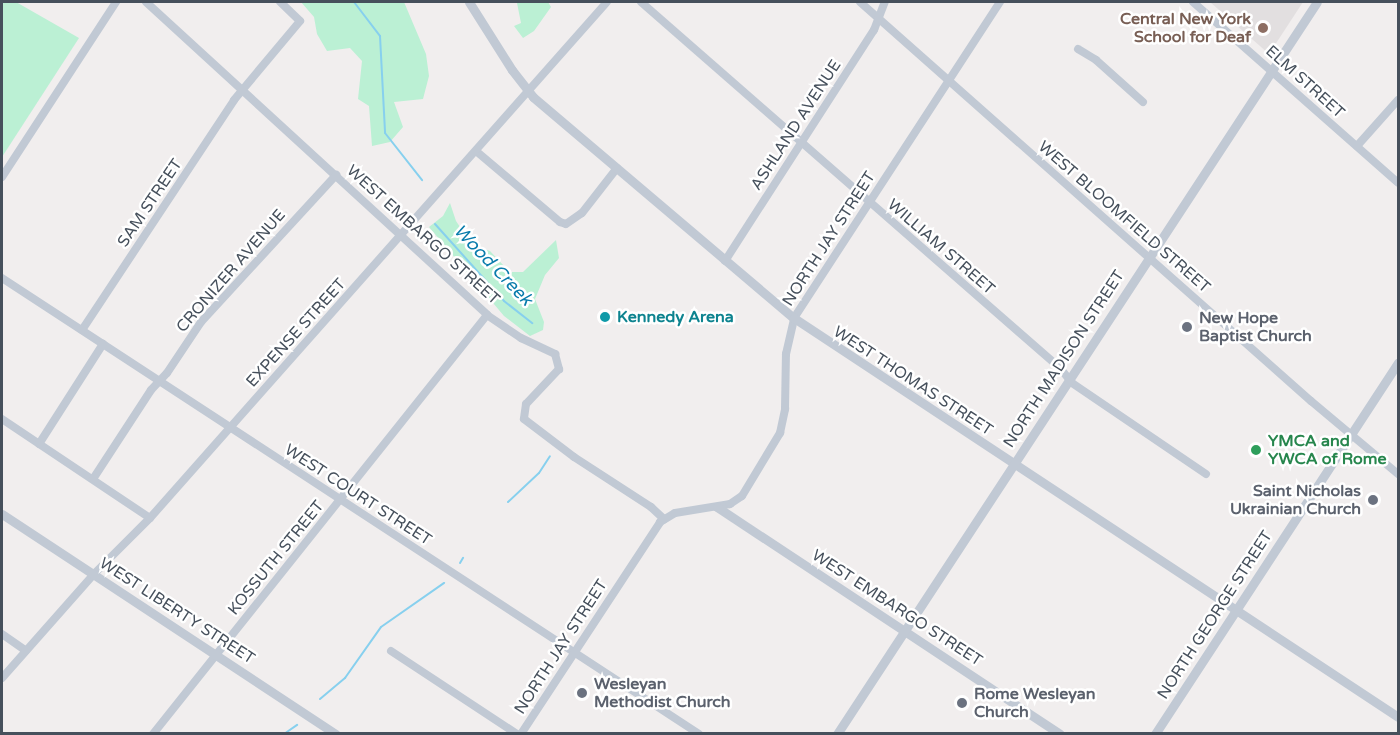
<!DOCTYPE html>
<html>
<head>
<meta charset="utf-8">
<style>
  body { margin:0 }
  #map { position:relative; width:1400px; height:735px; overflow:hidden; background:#f1eeee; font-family:"Varela Round",sans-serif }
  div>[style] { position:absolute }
  .education>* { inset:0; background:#e2dfe0 }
  .green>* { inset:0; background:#bbf0d4 }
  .stream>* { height:2px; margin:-1px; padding:0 1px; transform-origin:1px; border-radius:1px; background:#87d0ee }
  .minor>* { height:8px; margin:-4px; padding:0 4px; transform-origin:4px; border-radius:4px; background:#c1c9d4 }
  .tertiary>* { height:9px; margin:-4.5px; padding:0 4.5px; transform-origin:4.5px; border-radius:4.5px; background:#c1c9d4 }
  .dots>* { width:16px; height:16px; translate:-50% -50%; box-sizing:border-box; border:3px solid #fff; border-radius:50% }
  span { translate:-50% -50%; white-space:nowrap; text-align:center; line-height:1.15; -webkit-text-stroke:5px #fff; paint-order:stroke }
  .education-label { font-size:16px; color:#785e54; font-weight:700 }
  .right { translate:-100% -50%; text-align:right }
  .street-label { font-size:16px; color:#46505c }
  .culture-label { font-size:16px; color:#0d838f; font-weight:700 }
  .left { translate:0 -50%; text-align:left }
  .worship-label { font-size:16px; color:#5b616d; font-weight:700 }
  .leisure-label { font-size:16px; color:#27864d; font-weight:700 }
  .water-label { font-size:18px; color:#097cac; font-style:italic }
  .frame { position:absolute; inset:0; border:3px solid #46505c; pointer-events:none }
</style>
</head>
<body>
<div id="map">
  <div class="education">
    <i style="clip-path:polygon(1210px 2px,1303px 2px,1269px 54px)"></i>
  </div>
  <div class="green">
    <i style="clip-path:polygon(2px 2px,16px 2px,79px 38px,2px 157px)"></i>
    <i style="clip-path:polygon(301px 2px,404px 2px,426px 54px,429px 76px,423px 99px,394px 102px,403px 127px,390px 142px,372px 146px,369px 106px,358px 99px,362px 61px,350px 48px,327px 51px,317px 34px,314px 17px)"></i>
    <i style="clip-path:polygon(524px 2px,548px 2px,551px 7px,534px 31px,523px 38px,514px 26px,521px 23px,517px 3px)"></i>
    <i style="clip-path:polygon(450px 203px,456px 221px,472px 245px,490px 251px,505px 267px,507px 272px,523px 272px,556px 240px,559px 258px,545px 275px,535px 299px,544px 322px,543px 330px,530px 336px,504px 316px,429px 227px,443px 216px)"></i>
  </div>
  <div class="stream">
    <i style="left:354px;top:2px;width:43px;rotate:52.6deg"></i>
    <i style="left:380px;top:36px;width:97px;rotate:87deg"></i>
    <i style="left:385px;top:133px;width:60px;rotate:51.8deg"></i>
    <i style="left:435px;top:224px;width:103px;rotate:48.1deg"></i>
    <i style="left:504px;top:301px;width:36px;rotate:38deg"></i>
    <i style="left:508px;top:502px;width:42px;rotate:-43.1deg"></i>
    <i style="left:539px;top:473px;width:20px;rotate:-57deg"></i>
    <i style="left:460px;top:563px;width:6px;rotate:-59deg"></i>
    <i style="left:320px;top:699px;width:33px;rotate:-40deg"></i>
    <i style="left:345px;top:678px;width:62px;rotate:-54.8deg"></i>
    <i style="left:381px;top:627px;width:77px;rotate:-34.9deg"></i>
    <i style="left:284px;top:734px;width:16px;rotate:-35deg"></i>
  </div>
  <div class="minor">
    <i style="left:146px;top:2px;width:463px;rotate:42.5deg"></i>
    <i style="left:487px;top:315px;width:41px;rotate:34.1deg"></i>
    <i style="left:521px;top:338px;width:38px;rotate:25deg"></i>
    <i style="left:555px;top:354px;width:16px;rotate:75deg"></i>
    <i style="left:559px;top:369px;width:48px;rotate:133.3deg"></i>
    <i style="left:526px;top:404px;width:15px;rotate:98deg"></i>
    <i style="left:524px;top:419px;width:63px;rotate:37.2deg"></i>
    <i style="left:574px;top:457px;width:92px;rotate:33deg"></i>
    <i style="left:651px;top:507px;width:18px;rotate:43deg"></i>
    <i style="left:641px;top:2px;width:556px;rotate:41.14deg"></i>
    <i style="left:1060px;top:368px;width:19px;rotate:51deg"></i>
    <i style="left:1072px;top:383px;width:162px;rotate:34.2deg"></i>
    <i style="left:860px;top:2px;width:602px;rotate:41.5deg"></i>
    <i style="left:1311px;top:401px;width:114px;rotate:40deg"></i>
    <i style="left:1193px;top:2px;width:273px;rotate:41.4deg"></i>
    <i style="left:1078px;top:49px;width:21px;rotate:31deg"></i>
    <i style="left:1096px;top:60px;width:63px;rotate:41.8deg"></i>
    <i style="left:1357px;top:146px;width:62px;rotate:-48.3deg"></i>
    <i style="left:476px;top:151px;width:110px;rotate:40.2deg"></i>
    <i style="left:560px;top:222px;width:6px;rotate:18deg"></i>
    <i style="left:566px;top:224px;width:19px;rotate:-35deg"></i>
    <i style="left:582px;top:213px;width:57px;rotate:-52.1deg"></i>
    <i style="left:2px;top:177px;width:209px;rotate:-56.9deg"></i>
    <i style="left:725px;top:261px;width:275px;rotate:-57.2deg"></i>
    <i style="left:874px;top:30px;width:30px;rotate:-69deg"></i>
    <i style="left:2px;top:278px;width:833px;rotate:33.19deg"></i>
    <i style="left:82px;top:330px;width:276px;rotate:-56.5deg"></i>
    <i style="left:234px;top:100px;width:103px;rotate:-50.1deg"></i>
    <i style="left:300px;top:21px;width:28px;rotate:-136deg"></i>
    <i style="left:2px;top:419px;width:178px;rotate:33.8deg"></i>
    <i style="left:39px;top:444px;width:119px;rotate:-57.4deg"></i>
    <i style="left:93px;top:479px;width:106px;rotate:-56.9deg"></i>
    <i style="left:151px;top:390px;width:23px;rotate:-47deg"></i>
    <i style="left:167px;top:373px;width:61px;rotate:-56.3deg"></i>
    <i style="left:201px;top:322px;width:200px;rotate:-47.4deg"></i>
    <i style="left:2px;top:634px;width:29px;rotate:35deg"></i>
    <i style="left:391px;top:651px;width:151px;rotate:33.4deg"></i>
    <i style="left:2px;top:678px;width:139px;rotate:-48.5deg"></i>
    <i style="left:94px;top:574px;width:79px;rotate:-45deg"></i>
    <i style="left:150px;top:518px;width:689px;rotate:-48.47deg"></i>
    <i style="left:153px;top:734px;width:536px;rotate:-51.44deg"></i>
    <i style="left:521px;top:734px;width:254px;rotate:-56.7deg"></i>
    <i style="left:660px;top:522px;width:17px;rotate:-31deg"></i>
    <i style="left:675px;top:513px;width:56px;rotate:-9.3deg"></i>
    <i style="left:730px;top:504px;width:14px;rotate:-34deg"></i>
    <i style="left:742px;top:496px;width:74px;rotate:-58.9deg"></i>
    <i style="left:780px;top:433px;width:25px;rotate:-78deg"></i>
    <i style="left:785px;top:409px;width:55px;rotate:-89deg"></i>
    <i style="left:786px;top:354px;width:37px;rotate:-77deg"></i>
    <i style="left:794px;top:318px;width:377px;rotate:-56.9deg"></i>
  </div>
  <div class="tertiary">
    <i style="left:469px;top:2px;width:80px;rotate:57.7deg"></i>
    <i style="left:512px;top:70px;width:34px;rotate:52deg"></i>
    <i style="left:533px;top:97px;width:342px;rotate:40.3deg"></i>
    <i style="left:794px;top:318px;width:724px;rotate:33.45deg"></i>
    <i style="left:717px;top:507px;width:411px;rotate:33.5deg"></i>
    <i style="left:2px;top:514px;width:400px;rotate:33.4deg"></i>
    <i style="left:837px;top:734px;width:875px;rotate:-56.75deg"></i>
    <i style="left:1155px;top:734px;width:444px;rotate:-56.8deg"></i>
  </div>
  <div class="dots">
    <i style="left:1263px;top:28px;background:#8d6e63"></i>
    <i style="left:605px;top:317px;background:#0f9aa8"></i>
    <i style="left:1187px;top:327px;background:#6b7280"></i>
    <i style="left:1256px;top:450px;background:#2e9e5b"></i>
    <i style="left:1373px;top:500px;background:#6b7280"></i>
    <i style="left:582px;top:693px;background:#6b7280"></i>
    <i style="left:962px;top:703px;background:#6b7280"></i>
  </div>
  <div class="education-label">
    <span class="right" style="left:1251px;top:28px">Central New York<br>School for Deaf</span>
  </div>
  <div class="street-label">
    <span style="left:1305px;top:82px;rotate:42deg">ELM STREET</span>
    <span style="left:796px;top:125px;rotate:-57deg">ASHLAND AVENUE</span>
    <span style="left:150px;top:203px;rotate:-56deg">SAM STREET</span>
    <span style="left:1124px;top:217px;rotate:41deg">WEST BLOOMFIELD STREET</span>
    <span style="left:423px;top:235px;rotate:42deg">WEST EMBARGO STREET</span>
    <span style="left:829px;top:239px;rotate:-57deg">NORTH JAY STREET</span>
    <span style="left:941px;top:247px;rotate:41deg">WILLIAM STREET</span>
    <span style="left:231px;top:271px;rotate:-49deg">CRONIZER AVENUE</span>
    <span style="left:296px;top:333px;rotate:-48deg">EXPENSE STREET</span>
    <span style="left:1064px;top:359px;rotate:-57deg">NORTH MADISON STREET</span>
    <span style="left:913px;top:381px;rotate:33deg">WEST THOMAS STREET</span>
    <span style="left:358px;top:495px;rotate:33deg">WEST COURT STREET</span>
    <span style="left:276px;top:558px;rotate:-51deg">KOSSUTH STREET</span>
    <span style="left:897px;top:608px;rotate:33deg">WEST EMBARGO STREET</span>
    <span style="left:177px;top:611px;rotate:33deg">WEST LIBERTY STREET</span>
    <span style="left:1215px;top:615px;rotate:-57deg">NORTH GEORGE STREET</span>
    <span style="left:561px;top:647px;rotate:-57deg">NORTH JAY STREET</span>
  </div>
  <div class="culture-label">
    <span class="left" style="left:617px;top:317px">Kennedy Arena</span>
  </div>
  <div class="worship-label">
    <span class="left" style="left:1199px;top:327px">New Hope<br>Baptist Church</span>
    <span class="right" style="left:1361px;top:500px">Saint Nicholas<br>Ukrainian Church</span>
    <span class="left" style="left:594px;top:693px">Wesleyan<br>Methodist Church</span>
    <span class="left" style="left:974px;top:703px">Rome Wesleyan<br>Church</span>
  </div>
  <div class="leisure-label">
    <span class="left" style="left:1268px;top:450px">YMCA and<br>YWCA of Rome</span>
  </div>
  <div class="water-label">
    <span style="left:493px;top:265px;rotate:46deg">Wood Creek</span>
  </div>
  <div class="frame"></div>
</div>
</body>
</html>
